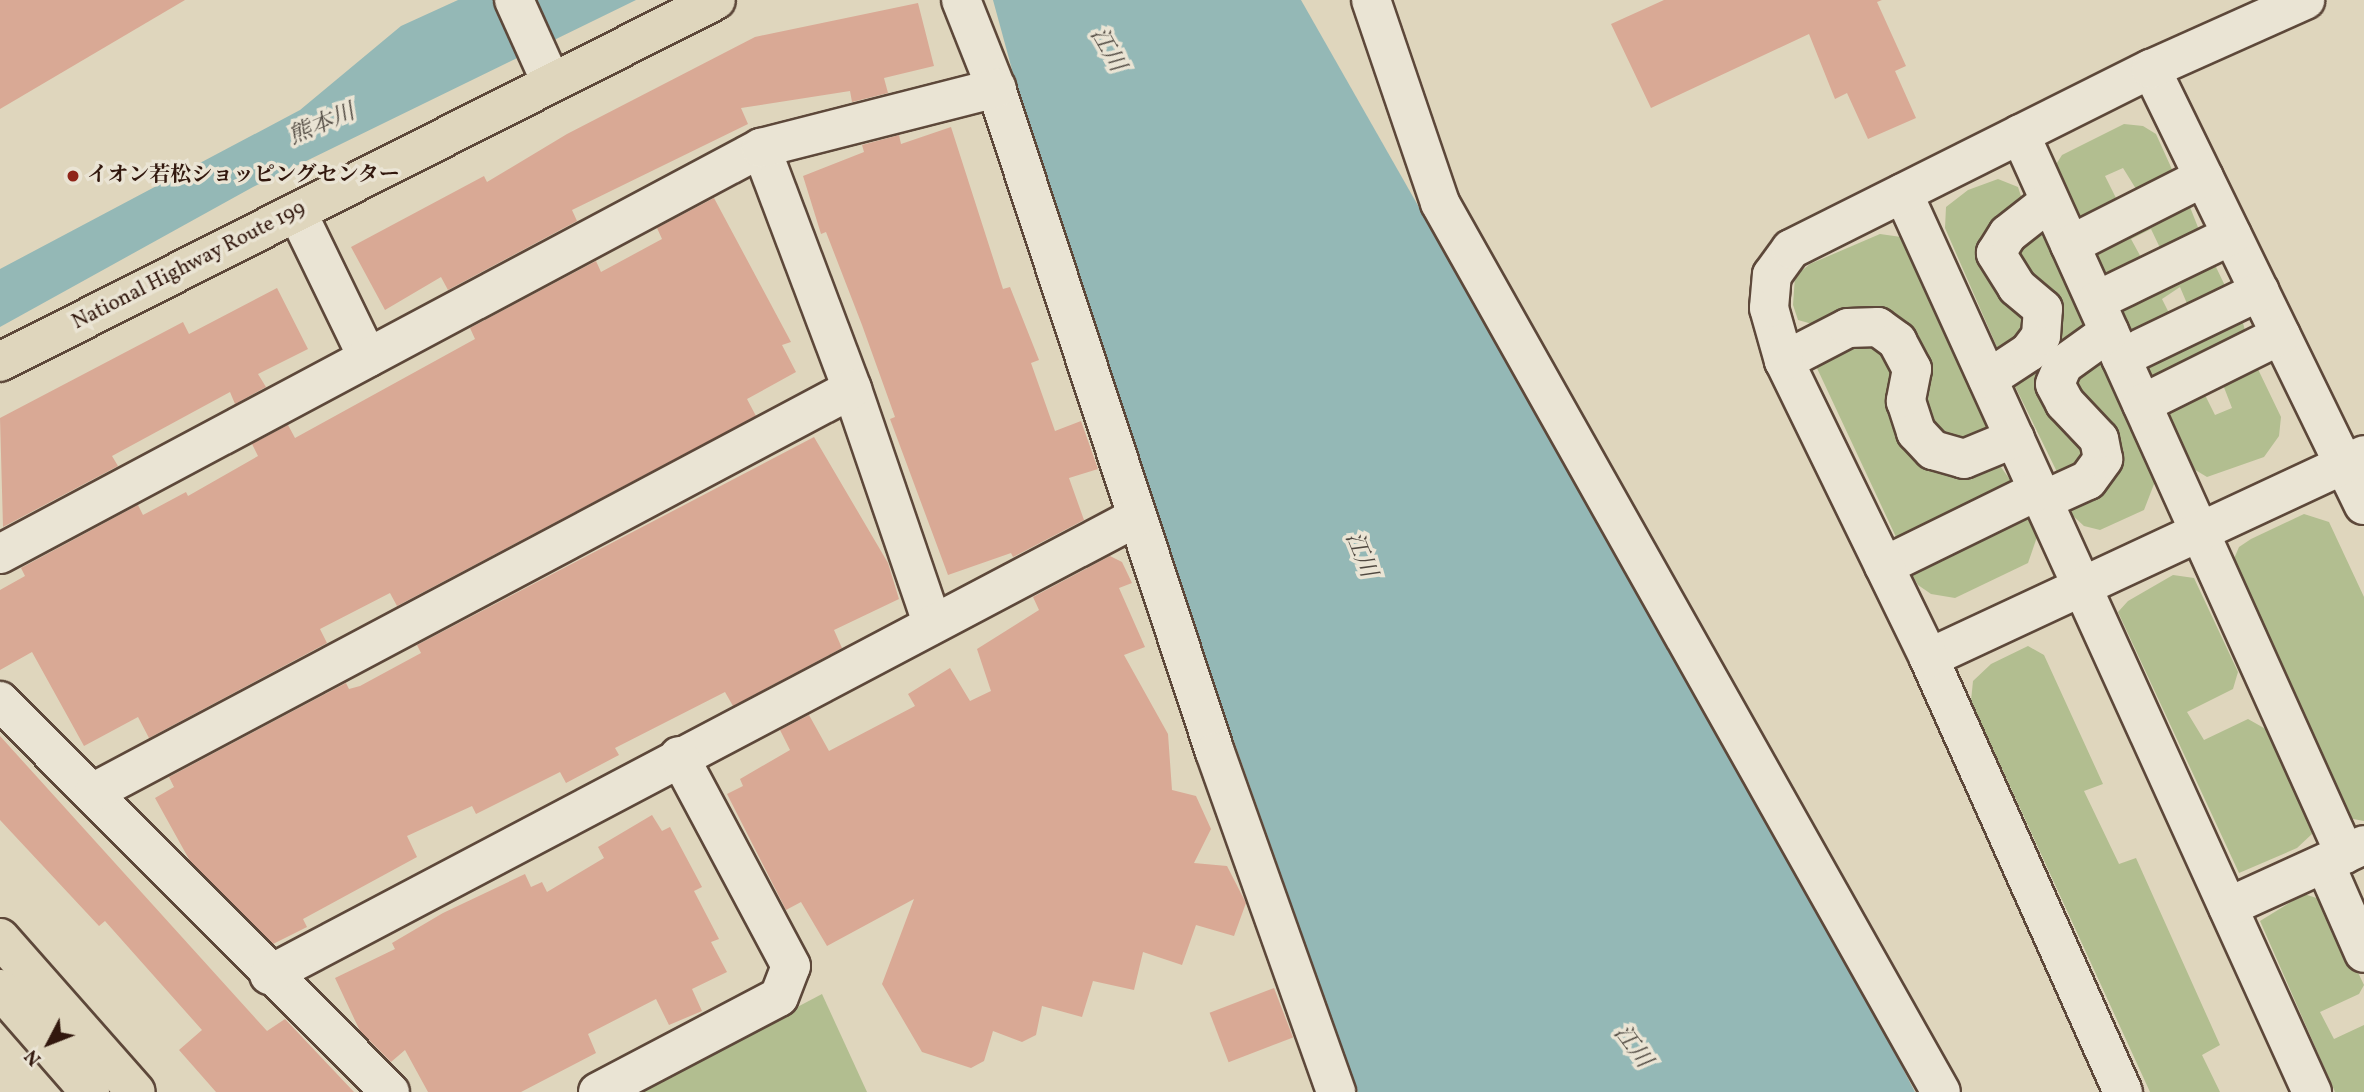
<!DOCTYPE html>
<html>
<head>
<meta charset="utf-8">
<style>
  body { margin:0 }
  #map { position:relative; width:2364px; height:1092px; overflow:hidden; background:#dfd6bd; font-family:Vollkorn,"Noto Serif JP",serif }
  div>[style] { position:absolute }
  .green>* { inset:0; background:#b2be90 }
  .water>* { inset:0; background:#94b8b6 }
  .building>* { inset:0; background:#d9a995; transform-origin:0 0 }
  .roads { filter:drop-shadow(2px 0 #5d483a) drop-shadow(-2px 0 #5d483a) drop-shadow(0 2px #5d483a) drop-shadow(0 -2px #5d483a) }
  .minor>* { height:38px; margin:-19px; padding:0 19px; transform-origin:19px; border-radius:19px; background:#eae4d4 }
  .highway>* { height:38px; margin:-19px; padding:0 19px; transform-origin:19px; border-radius:19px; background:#dfd6bd }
  .dots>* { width:19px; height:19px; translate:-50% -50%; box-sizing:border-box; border:4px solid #eae4d4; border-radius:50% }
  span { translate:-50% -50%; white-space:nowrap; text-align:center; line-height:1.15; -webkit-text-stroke:7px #eae4d4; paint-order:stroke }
  .poi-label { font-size:21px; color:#32180e; font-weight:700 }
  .left { translate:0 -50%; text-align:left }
  .street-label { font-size:21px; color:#32180e }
  .water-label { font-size:23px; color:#4f4840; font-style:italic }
  .north { position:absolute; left:14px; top:1008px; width:70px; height:70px; -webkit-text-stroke:5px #eae4d4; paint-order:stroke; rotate:228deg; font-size:19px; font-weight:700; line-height:28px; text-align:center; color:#32180e }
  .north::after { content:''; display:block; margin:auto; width:24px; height:32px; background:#32180e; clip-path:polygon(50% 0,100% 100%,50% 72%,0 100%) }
</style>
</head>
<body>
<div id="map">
  <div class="green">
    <i style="clip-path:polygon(2124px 124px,2143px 126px,2156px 134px,2175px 176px,2141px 197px,2123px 168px,2105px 176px,2117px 200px,2089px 221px,2076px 216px,2055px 166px,2062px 155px)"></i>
    <i style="clip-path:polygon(1998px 179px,2018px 187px,2023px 202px,2009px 215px,2019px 299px,2032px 332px,2000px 354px,1945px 228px,1946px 207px,1968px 190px)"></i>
    <i style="clip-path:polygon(2188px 202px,2201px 235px,2161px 250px,2151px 229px,2131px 239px,2143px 261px,2102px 278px,2089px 247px)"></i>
    <i style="clip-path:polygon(2025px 231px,2039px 232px,2050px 245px,2089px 330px,2058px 357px,2093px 456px,2067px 477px,2057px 472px,2012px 380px,2041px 356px,2010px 264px)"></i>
    <i style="clip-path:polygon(1880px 234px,1901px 237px,1991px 430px,1958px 446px,1927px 424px,1923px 355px,1798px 320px,1793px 305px,1795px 276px,1810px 264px)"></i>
    <i style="clip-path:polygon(2206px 261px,2215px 265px,2228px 292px,2191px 313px,2180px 287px,2162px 299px,2172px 319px,2130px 335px,2118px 309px)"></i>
    <i style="clip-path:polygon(2234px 319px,2243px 323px,2246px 334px,2151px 380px,2146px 361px)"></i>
    <i style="clip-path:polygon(1857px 340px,1893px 355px,1896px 411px,1998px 463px,2011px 481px,2007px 493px,1908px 541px,1896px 537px,1816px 366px)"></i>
    <i style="clip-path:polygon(2101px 358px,2156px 479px,2144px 510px,2100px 530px,2084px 526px,2072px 515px,2072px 506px,2110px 474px,2067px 384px)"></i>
    <i style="clip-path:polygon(2255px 363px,2281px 417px,2279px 436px,2264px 457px,2207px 477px,2192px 468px,2164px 410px,2203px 391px,2215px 415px,2232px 408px,2220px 377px)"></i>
    <i style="clip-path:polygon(2020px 510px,2031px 520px,2037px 537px,2028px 563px,1955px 598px,1931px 594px,1918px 585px,1910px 571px)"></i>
    <i style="clip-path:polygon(2304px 514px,2329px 522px,2364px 597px,2364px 821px,2348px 818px,2233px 561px,2239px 547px,2251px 539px)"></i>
    <i style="clip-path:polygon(2173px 575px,2194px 578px,2238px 672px,2233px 689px,2187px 712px,2204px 740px,2248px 719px,2271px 732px,2313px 833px,2297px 848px,2239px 873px,2118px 612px,2128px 601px)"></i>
    <i style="clip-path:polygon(2028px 646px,2044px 655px,2103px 784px,2084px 791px,2119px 864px,2136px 858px,2220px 1045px,2202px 1055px,2220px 1092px,2150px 1092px,1971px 701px,1973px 681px,1991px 664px)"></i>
    <i style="clip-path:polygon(2304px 894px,2323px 900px,2364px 985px,2359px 994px,2320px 1012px,2334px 1039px,2364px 1025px,2364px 1092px,2335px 1092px,2260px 921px)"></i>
    <i style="clip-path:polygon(822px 994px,867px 1092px,636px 1092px)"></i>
  </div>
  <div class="water">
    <i style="clip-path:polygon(458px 0,636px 0,253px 187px,0 327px,0 269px,300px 110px,401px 26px)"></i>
    <i style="clip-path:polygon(993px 0,1301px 0,1839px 945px,1915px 1092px,1358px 1092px,1064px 260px)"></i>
  </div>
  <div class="building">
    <i style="clip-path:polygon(0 0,185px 0,0 109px)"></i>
    <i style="clip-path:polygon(1664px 0,1882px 0,1877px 2px,1906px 66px,1895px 71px,1916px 118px,1868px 139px,1847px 93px,1835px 99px,1809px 34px,1651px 108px,1611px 24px)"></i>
    <i style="clip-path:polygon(918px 3px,934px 66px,884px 78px,888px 93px,852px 102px,850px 91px,741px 108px,748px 124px,572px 210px,577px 221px,448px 290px,441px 277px,385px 310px,351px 247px,484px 176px,487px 182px,567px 134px,755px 37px)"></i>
    <i style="clip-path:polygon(951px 127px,1003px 289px,1010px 287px,1039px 360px,1031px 363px,1055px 431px,1081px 421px,1098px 469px,1069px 478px,1084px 520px,1013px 557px,1011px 553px,948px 575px,890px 419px,895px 417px,862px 325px,826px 232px,821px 234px,803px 176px,864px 152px,862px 145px,899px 135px,901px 144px)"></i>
    <i style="clip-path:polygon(714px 198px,791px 342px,782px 345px,796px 372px,747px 399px,756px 416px,397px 606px,390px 593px,320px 629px,327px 643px,149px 738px,138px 717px,84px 746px,32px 652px,0 670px,0 590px,25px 576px,21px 568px,138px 505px,143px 515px,186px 492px,188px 496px,258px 456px,252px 444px,288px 425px,295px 438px,475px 339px,470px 328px,596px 261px,601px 272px,662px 239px,657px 228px)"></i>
    <i style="clip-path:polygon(277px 288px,308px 349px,258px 374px,266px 387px,235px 404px,230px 392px,112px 456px,118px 466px,3px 527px,0 418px,183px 322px,189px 334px)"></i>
    <i style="clip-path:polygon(814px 437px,888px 563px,899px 599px,834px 630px,842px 648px,733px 706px,725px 692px,615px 748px,619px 755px,566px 783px,560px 772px,476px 814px,472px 806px,407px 836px,417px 857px,303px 919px,307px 927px,273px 944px,190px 861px,155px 798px,174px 787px,169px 777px,346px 683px,349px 689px,360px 686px,421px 653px,417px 645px)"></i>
    <i style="clip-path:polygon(1110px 556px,1122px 562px,1132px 583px,1119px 588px,1145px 647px,1124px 655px,1168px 734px,1172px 790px,1196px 796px,1211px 829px,1194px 863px,1227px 866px,1246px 903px,1234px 936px,1196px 925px,1182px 965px,1143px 952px,1134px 990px,1093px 981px,1082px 1017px,1042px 1006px,1036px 1035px,1022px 1042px,993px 1031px,984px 1061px,971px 1068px,922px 1052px,882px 984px,914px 899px,827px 946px,801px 902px,786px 910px,727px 794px,743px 786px,740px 779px,790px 750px,780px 730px,809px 715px,829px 751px,915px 706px,908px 694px,950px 668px,970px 701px,991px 691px,977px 649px,1039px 610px,1033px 597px)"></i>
    <i style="clip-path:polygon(0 736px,267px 1031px,285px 1019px,354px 1092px,216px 1092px,179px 1050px,202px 1030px,105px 921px,99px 926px,0 820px)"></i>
    <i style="clip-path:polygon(652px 815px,662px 831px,670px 827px,702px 887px,694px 891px,719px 939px,711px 942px,727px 972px,692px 989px,702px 1011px,669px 1025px,656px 999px,588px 1034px,596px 1053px,521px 1092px,428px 1092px,405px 1050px,391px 1062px,360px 1031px,335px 978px,395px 949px,392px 943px,443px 913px,525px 874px,531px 887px,542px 882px,547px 892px,604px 858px,598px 847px)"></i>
    <i style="left:1274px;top:988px;width:53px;height:69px;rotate:69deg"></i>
  </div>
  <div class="roads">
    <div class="minor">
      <i style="left:514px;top:0;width:90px;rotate:65.7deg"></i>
      <i style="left:961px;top:0;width:95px;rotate:68.3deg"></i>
      <i style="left:996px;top:88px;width:699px;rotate:71.75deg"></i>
      <i style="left:1215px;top:752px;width:361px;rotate:70.4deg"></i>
      <i style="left:1371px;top:0;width:214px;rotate:71.2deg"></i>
      <i style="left:1440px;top:203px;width:1020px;rotate:60.6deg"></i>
      <i style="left:2151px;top:69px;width:485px;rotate:64deg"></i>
      <i style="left:2020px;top:134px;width:790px;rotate:65.71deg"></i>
      <i style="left:761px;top:148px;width:258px;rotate:69.3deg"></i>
      <i style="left:852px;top:389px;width:247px;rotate:71.1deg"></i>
      <i style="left:1903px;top:193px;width:988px;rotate:65.54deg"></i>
      <i style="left:297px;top:212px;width:162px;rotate:64.1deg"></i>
      <i style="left:2070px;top:245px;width:150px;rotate:-26.9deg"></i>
      <i style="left:2096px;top:301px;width:151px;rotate:-25.9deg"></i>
      <i style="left:2121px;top:358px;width:154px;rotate:-25.7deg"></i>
      <i style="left:1784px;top:361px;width:72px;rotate:-27.3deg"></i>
      <i style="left:1848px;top:328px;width:30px;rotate:-2deg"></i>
      <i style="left:1878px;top:327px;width:24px;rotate:36deg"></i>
      <i style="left:1897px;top:341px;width:32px;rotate:62deg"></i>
      <i style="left:1912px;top:369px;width:33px;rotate:101deg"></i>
      <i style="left:1906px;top:401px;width:33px;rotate:72deg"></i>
      <i style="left:1916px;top:432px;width:25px;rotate:47deg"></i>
      <i style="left:1933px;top:450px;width:32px;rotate:16deg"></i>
      <i style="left:1964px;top:459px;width:55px;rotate:-22.4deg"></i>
      <i style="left:1988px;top:379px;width:49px;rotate:-33.4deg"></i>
      <i style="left:2029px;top:352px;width:20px;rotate:-53deg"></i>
      <i style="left:2041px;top:336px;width:27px;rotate:-86deg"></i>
      <i style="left:2043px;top:309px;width:34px;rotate:-140deg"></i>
      <i style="left:2017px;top:287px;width:40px;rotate:-122deg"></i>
      <i style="left:1996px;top:253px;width:22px;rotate:-58deg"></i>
      <i style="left:2008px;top:234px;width:53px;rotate:-38.2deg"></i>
      <i style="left:2142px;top:404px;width:155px;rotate:-26.4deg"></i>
      <i style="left:2044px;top:500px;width:48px;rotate:-24.4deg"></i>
      <i style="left:2088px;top:480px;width:26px;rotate:-54deg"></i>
      <i style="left:2103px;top:459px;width:20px;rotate:-101deg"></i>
      <i style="left:2099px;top:439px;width:50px;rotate:-133.4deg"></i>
      <i style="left:2065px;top:403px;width:21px;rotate:-118deg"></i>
      <i style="left:2055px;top:384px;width:21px;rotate:-67deg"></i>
      <i style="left:2063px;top:365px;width:57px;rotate:-35.7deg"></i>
      <i style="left:0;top:554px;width:863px;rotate:-28.08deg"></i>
      <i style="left:761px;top:148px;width:243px;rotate:-14.3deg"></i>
      <i style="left:1884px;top:566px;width:173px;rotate:-26.1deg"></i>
      <i style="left:1929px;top:658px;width:480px;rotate:-25deg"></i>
      <i style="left:0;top:701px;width:552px;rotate:45.07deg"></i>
      <i style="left:94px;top:792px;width:858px;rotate:-28deg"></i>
      <i style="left:2325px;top:864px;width:97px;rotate:66.3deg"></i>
      <i style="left:2228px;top:907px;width:149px;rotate:-24.5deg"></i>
      <i style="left:269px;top:975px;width:981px;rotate:-27.82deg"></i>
      <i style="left:598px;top:1092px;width:204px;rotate:-27.7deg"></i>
      <i style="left:779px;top:997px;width:33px;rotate:-69deg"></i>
      <i style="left:791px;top:966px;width:238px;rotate:-118.1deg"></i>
      <i style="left:2123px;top:1092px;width:475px;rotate:-114.1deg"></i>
      <i style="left:1929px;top:658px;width:331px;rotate:-116deg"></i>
      <i style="left:1784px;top:361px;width:55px;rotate:-105.8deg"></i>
      <i style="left:1769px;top:308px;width:33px;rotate:-85deg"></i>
      <i style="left:1772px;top:275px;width:32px;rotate:-54deg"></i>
      <i style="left:1791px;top:249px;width:402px;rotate:-26.6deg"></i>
      <i style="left:2151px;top:69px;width:169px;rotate:-24.1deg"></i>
    </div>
    <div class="highway">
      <i style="left:0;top:362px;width:802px;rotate:-26.82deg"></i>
      <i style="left:0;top:938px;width:205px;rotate:48.6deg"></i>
      <i style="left:0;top:989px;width:137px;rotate:48.9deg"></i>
    </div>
  </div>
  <div class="dots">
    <i style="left:73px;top:176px;background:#8f2418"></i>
  </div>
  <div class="poi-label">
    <span class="left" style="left:87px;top:176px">イオン若松ショッピングセンター</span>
  </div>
  <div class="street-label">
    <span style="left:189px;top:266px;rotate:-27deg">National Highway Route 199</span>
  </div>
  <div class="water-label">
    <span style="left:1107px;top:50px;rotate:60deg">江川</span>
    <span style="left:322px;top:125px;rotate:-23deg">熊本川</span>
    <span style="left:1360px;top:555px;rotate:68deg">江川</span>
    <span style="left:1632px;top:1047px;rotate:53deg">江川</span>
  </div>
  <div class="north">N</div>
</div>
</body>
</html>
